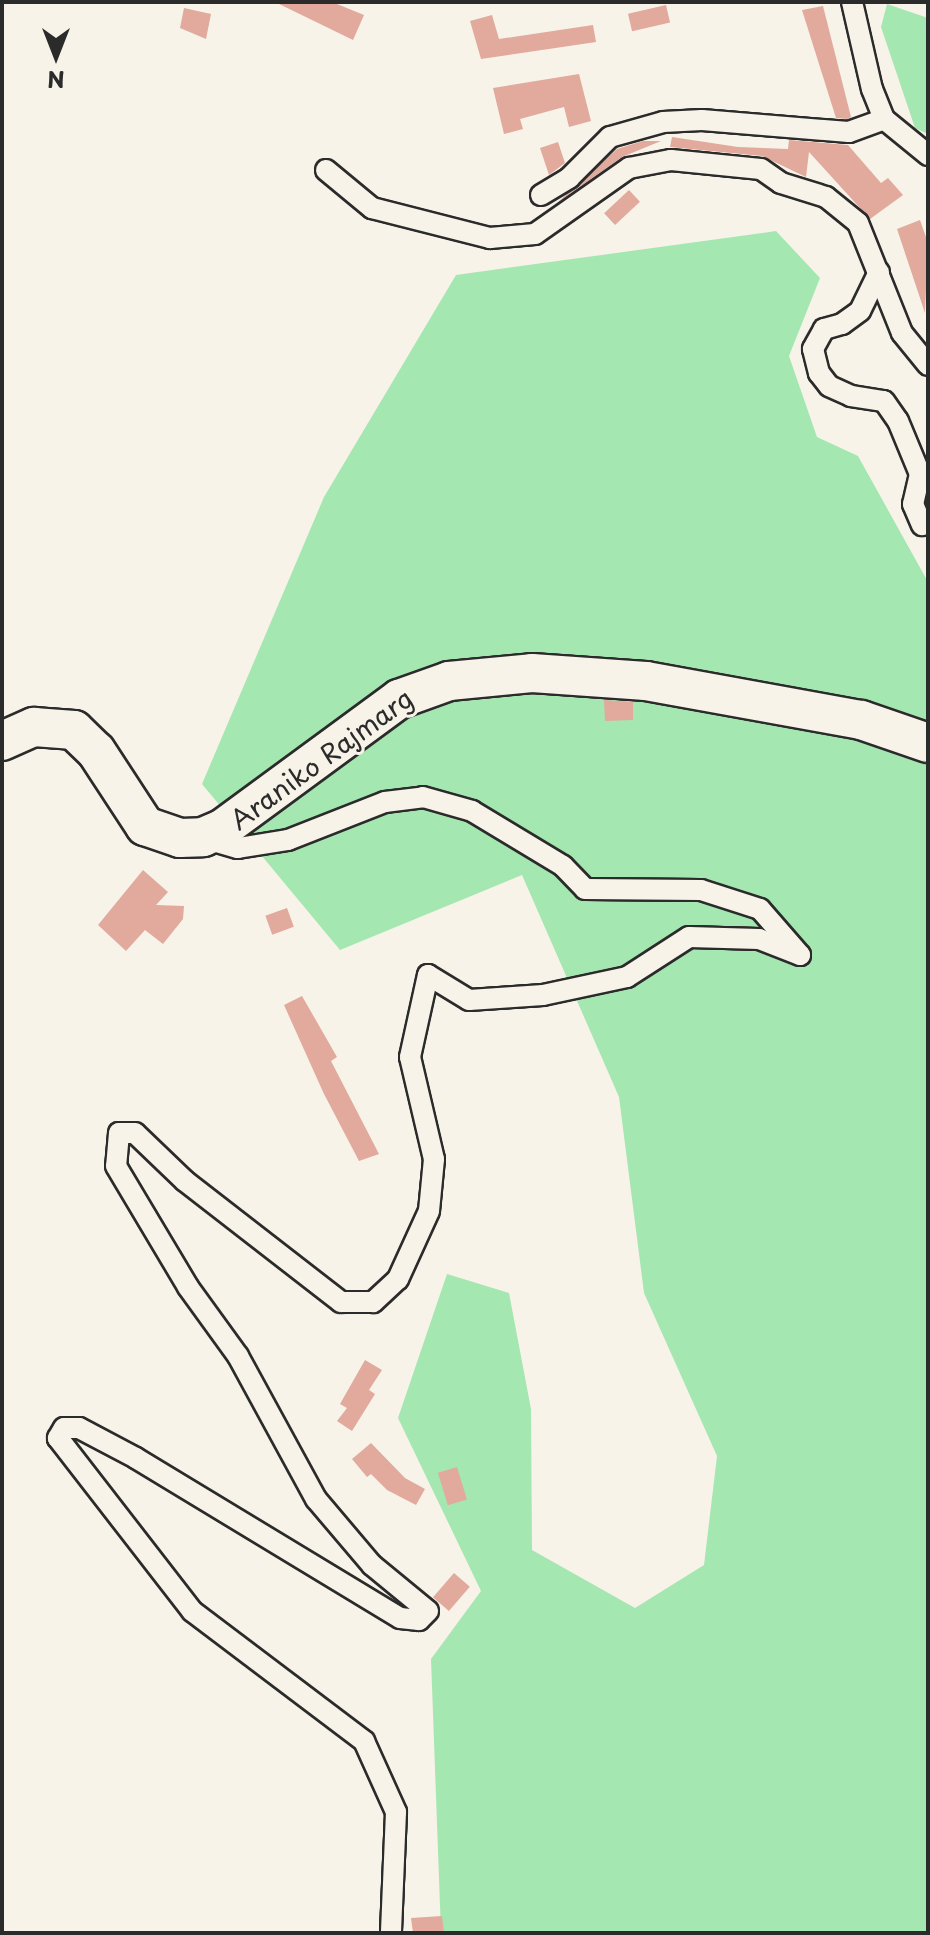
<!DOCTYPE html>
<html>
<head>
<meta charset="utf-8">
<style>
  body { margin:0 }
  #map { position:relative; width:930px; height:1935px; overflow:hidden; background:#f7f3e8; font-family:"Playpen Sans",sans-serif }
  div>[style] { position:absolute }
  .green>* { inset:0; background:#a5e7b1 }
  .building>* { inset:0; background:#e2a99d; transform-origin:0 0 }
  .roads { filter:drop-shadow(2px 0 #2b2b2b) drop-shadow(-2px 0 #2b2b2b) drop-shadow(0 2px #2b2b2b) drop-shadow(0 -2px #2b2b2b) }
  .street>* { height:20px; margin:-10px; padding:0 10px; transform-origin:10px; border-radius:10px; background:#f7f3e8 }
  .highway>* { height:38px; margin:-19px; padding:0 19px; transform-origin:19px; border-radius:19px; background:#f7f3e8 }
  span { translate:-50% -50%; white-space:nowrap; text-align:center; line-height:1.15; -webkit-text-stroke:6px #f7f3e8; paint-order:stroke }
  .street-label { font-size:26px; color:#2b2b2b }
  .frame { position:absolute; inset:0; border:4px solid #2b2b2b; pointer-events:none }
  .north { position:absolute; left:16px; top:16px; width:80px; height:80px; -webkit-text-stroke:6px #f7f3e8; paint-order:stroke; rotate:180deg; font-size:22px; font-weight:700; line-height:32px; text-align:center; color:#2b2b2b }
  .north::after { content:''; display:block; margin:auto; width:28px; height:36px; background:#2b2b2b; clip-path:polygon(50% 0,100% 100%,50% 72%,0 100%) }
</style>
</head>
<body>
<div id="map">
  <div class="green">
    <i style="clip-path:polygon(887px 4px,928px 18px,928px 134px,915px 128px,881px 27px)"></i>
    <i style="clip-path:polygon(776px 231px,820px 278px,789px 356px,817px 437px,858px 456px,928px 582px,928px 1933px,441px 1933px,431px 1659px,481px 1591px,398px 1418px,447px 1274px,509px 1293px,531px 1409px,532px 1550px,635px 1608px,704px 1565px,717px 1456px,644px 1293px,619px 1097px,522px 875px,340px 950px,202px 784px,324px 497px,456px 275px)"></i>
  </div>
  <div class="building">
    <i style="clip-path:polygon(275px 2px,332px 2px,364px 15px,353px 40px)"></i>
    <i style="left:666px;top:5px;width:18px;height:39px;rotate:77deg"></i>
    <i style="clip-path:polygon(823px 6px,851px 117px,847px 119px,836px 118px,802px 10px)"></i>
    <i style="clip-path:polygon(184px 8px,211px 14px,206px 39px,180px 28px)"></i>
    <i style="clip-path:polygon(492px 15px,499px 39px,593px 25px,596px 42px,481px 59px,470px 21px)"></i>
    <i style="clip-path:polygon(579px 74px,591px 121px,569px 127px,564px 107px,520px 119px,523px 129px,504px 134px,493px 88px)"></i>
    <i style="clip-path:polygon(672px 137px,738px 147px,788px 149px,789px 140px,848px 145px,881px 183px,888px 178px,903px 195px,870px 219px,809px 152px,806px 177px,762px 156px,670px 147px)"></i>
    <i style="clip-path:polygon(643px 141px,661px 141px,622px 157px,558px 202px,617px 149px)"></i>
    <i style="clip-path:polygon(558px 142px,565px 163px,549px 175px,540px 148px)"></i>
    <i style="left:629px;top:190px;width:16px;height:34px;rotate:47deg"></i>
    <i style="clip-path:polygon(920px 220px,928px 243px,925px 313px,897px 229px)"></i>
    <i style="clip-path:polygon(604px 700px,633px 702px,633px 720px,605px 721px)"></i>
    <i style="clip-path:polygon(143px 870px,168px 892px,156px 905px,184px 906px,183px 919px,163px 944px,145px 930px,126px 951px,98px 925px)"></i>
    <i style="left:287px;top:908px;width:20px;height:23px;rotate:70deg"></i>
    <i style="clip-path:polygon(302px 996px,337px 1057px,331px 1061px,379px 1154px,359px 1161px,324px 1094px,284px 1005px)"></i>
    <i style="clip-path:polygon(365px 1360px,382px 1370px,369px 1390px,375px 1394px,352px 1431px,337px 1421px,347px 1408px,340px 1404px)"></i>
    <i style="clip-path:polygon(371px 1443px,405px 1478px,425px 1489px,416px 1505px,387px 1490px,371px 1474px,367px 1477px,352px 1459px)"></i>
    <i style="left:457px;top:1467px;width:34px;height:20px;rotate:73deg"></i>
    <i style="left:454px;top:1573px;width:21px;height:32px;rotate:41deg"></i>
    <i style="clip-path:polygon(442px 1916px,444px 1933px,413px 1933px,411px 1918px)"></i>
  </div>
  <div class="roads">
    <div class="street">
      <i style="left:852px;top:2px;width:89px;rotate:77.1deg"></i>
      <i style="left:872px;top:89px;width:32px;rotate:68deg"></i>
      <i style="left:884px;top:119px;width:57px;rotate:39.3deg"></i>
      <i style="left:326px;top:170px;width:60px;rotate:39.6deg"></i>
      <i style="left:372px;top:208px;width:122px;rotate:14.3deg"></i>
      <i style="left:490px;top:238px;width:45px;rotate:-5.1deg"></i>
      <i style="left:535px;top:234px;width:115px;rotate:-35.1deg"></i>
      <i style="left:629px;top:168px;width:43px;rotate:-10.8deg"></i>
      <i style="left:671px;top:160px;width:90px;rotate:5.7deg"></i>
      <i style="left:761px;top:169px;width:24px;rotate:35deg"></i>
      <i style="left:781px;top:183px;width:47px;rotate:17.3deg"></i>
      <i style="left:826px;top:197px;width:41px;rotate:39.1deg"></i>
      <i style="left:858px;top:223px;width:118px;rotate:68.2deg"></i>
      <i style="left:902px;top:333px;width:41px;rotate:50.9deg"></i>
      <i style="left:541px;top:195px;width:33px;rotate:-31deg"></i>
      <i style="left:569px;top:178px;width:58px;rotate:-45deg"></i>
      <i style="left:610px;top:137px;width:55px;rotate:-15.8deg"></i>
      <i style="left:663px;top:122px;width:39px;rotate:-3deg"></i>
      <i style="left:702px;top:120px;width:147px;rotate:4.7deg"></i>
      <i style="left:849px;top:132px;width:37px;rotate:-20deg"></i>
      <i style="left:879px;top:272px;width:43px;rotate:116deg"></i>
      <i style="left:860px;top:311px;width:22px;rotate:144deg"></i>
      <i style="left:842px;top:324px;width:19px;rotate:164deg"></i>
      <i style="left:824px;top:329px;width:23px;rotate:119deg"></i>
      <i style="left:813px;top:349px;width:25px;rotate:76deg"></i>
      <i style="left:819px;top:373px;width:16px;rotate:52deg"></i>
      <i style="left:829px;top:386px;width:24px;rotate:24deg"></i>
      <i style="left:851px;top:396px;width:33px;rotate:9deg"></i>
      <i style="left:884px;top:401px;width:24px;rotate:55deg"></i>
      <i style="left:898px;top:421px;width:57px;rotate:67.5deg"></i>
      <i style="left:920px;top:474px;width:31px;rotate:103deg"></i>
      <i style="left:913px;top:504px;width:23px;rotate:67deg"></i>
      <i style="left:206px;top:839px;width:33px;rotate:16deg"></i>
      <i style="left:238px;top:848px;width:51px;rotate:-9.1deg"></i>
      <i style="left:288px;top:840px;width:104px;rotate:-21.4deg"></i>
      <i style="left:385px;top:802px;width:38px;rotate:-7deg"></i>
      <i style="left:423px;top:797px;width:51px;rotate:15.9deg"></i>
      <i style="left:472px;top:811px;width:106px;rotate:31.1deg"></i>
      <i style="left:563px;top:866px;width:32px;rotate:46deg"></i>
      <i style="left:585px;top:889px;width:116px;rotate:0.5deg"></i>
      <i style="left:701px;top:890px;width:62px;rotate:17.9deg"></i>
      <i style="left:760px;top:909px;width:61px;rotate:49deg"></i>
      <i style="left:800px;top:955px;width:44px;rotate:-158.7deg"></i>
      <i style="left:759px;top:939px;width:70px;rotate:-178.4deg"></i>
      <i style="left:689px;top:937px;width:74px;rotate:147.2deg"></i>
      <i style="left:627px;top:977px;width:86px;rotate:167.9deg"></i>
      <i style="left:543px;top:995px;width:74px;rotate:176.1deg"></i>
      <i style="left:469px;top:1000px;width:48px;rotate:-148.6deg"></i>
      <i style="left:428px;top:975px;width:84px;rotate:102.4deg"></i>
      <i style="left:410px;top:1057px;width:105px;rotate:76.8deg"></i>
      <i style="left:434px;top:1159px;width:52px;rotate:95.5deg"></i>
      <i style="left:429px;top:1211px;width:75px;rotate:114.5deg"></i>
      <i style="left:398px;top:1279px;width:34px;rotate:137deg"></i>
      <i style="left:373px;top:1302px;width:32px;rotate:180deg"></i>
      <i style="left:341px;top:1302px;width:197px;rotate:-142.2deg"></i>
      <i style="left:185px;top:1181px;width:69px;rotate:-136.2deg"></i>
      <i style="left:135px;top:1133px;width:16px;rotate:180deg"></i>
      <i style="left:119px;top:1133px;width:33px;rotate:95deg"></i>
      <i style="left:116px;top:1166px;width:141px;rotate:59.2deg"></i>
      <i style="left:188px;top:1287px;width:85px;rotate:54.1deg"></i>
      <i style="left:238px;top:1356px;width:163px;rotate:61.4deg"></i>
      <i style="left:316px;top:1499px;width:87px;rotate:49.7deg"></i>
      <i style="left:372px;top:1565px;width:72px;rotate:39.4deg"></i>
      <i style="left:428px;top:1611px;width:13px;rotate:135deg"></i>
      <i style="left:419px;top:1620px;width:19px;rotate:-174deg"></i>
      <i style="left:400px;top:1618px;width:309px;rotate:-148.8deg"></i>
      <i style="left:136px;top:1458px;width:64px;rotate:-152.2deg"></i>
      <i style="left:79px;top:1428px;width:15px;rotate:180deg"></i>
      <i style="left:64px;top:1428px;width:12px;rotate:121deg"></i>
      <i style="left:58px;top:1438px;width:219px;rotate:52.2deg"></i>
      <i style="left:192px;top:1611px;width:216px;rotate:37.1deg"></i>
      <i style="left:364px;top:1741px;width:78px;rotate:65.7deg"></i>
      <i style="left:396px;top:1812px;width:121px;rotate:92.4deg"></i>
    </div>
    <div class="highway">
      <i style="left:2px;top:741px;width:35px;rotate:-24deg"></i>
      <i style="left:34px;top:727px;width:40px;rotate:4.3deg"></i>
      <i style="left:74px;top:730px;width:30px;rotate:44deg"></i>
      <i style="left:96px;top:751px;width:90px;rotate:56.8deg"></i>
      <i style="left:145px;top:826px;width:37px;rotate:19deg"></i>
      <i style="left:180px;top:838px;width:23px;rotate:-2deg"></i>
      <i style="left:203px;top:837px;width:21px;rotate:-23deg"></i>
      <i style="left:222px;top:829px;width:220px;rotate:-36.3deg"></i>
      <i style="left:399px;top:699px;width:53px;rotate:-19.8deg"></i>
      <i style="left:449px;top:681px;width:83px;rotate:-5.5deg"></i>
      <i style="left:532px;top:673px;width:114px;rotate:4deg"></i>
      <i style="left:646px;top:681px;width:219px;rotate:10.3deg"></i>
      <i style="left:861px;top:720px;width:71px;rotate:18.9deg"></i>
    </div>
  </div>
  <div class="street-label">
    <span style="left:321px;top:759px;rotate:-36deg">Araniko Rajmarg</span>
  </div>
  <div class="frame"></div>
  <div class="north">N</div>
</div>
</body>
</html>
